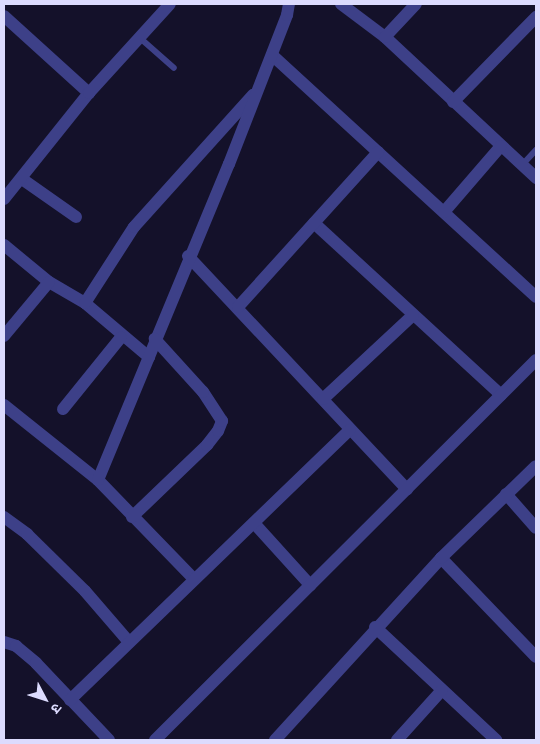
<!DOCTYPE html>
<html>
<head>
<meta charset="utf-8">
<style>
  body { margin:0 }
  #map { position:relative; width:540px; height:744px; overflow:hidden; background:#14112a; font-family:"Noto Sans","Noto Sans Devanagari",sans-serif }
  div>[style] { position:absolute }
  .lane>* { height:6px; margin:-3px; padding:0 3px; transform-origin:3px; border-radius:3px; background:#3d4088 }
  .street>* { height:12px; margin:-6px; padding:0 6px; transform-origin:6px; border-radius:6px; background:#3d4088 }
  span { translate:-50% -50%; white-space:nowrap; text-align:center; line-height:1.15; -webkit-text-stroke:5px #14112a; paint-order:stroke }
  .frame { position:absolute; inset:0; border:5px solid #dcdbfe; pointer-events:none }
  .north { position:absolute; left:20px; top:674px; width:50px; height:50px; -webkit-text-stroke:4px #14112a; paint-order:stroke; rotate:130deg; font-size:14px; font-weight:700; line-height:20px; text-align:center; color:#dcdbfe }
  .north::after { content:''; display:block; margin:auto; width:18px; height:22px; background:#dcdbfe; clip-path:polygon(50% 0,100% 100%,50% 72%,0 100%) }
</style>
</head>
<body>
<div id="map">
  <div class="lane">
    <i style="left:140px;top:38px;width:45px;rotate:41.4deg"></i>
    <i style="left:522px;top:165px;width:21px;rotate:-47deg"></i>
  </div>
  <div class="street">
    <i style="left:341px;top:4px;width:55px;rotate:36.9deg"></i>
    <i style="left:385px;top:37px;width:207px;rotate:43deg"></i>
    <i style="left:4px;top:16px;width:115px;rotate:42.2deg"></i>
    <i style="left:385px;top:37px;width:45px;rotate:-46.8deg"></i>
    <i style="left:272px;top:55px;width:358px;rotate:42.5deg"></i>
    <i style="left:453px;top:102px;width:119px;rotate:-45.7deg"></i>
    <i style="left:22px;top:179px;width:66px;rotate:35.1deg"></i>
    <i style="left:4px;top:199px;width:136px;rotate:-51.3deg"></i>
    <i style="left:89px;top:93px;width:120px;rotate:-47.7deg"></i>
    <i style="left:444px;top:212px;width:87px;rotate:-49.2deg"></i>
    <i style="left:314px;top:223px;width:254px;rotate:42.6deg"></i>
    <i style="left:4px;top:245px;width:58px;rotate:39.4deg"></i>
    <i style="left:49px;top:282px;width:42px;rotate:30.3deg"></i>
    <i style="left:85px;top:303px;width:84px;rotate:40.2deg"></i>
    <i style="left:188px;top:256px;width:320px;rotate:46.8deg"></i>
    <i style="left:85px;top:303px;width:90px;rotate:-57.2deg"></i>
    <i style="left:134px;top:227px;width:178px;rotate:-48deg"></i>
    <i style="left:238px;top:307px;width:209px;rotate:-47.9deg"></i>
    <i style="left:4px;top:336px;width:70px;rotate:-50.2deg"></i>
    <i style="left:323px;top:399px;width:123px;rotate:-43deg"></i>
    <i style="left:4px;top:405px;width:120px;rotate:38.6deg"></i>
    <i style="left:98px;top:480px;width:138px;rotate:45.9deg"></i>
    <i style="left:63px;top:409px;width:92px;rotate:-51.1deg"></i>
    <i style="left:98px;top:480px;width:342px;rotate:-67.5deg"></i>
    <i style="left:229px;top:164px;width:160px;rotate:-68.7deg"></i>
    <i style="left:287px;top:15px;width:11px;rotate:-80deg"></i>
    <i style="left:506px;top:494px;width:45px;rotate:48.6deg"></i>
    <i style="left:4px;top:517px;width:29px;rotate:36deg"></i>
    <i style="left:27px;top:534px;width:81px;rotate:44.5deg"></i>
    <i style="left:85px;top:591px;width:67px;rotate:49.2deg"></i>
    <i style="left:132px;top:517px;width:104px;rotate:-43.8deg"></i>
    <i style="left:207px;top:445px;width:18px;rotate:-52deg"></i>
    <i style="left:218px;top:431px;width:11px;rotate:-68deg"></i>
    <i style="left:222px;top:421px;width:35px;rotate:-123deg"></i>
    <i style="left:203px;top:392px;width:72px;rotate:-132.2deg"></i>
    <i style="left:254px;top:523px;width:84px;rotate:47.9deg"></i>
    <i style="left:441px;top:558px;width:137px;rotate:46.2deg"></i>
    <i style="left:375px;top:627px;width:166px;rotate:43deg"></i>
    <i style="left:4px;top:642px;width:13px;rotate:18deg"></i>
    <i style="left:16px;top:646px;width:26px;rotate:40deg"></i>
    <i style="left:36px;top:663px;width:106px;rotate:46.5deg"></i>
    <i style="left:70px;top:700px;width:389px;rotate:-44deg"></i>
    <i style="left:155px;top:740px;width:538px;rotate:-44.92deg"></i>
    <i style="left:275px;top:740px;width:246px;rotate:-47.6deg"></i>
    <i style="left:441px;top:558px;width:132px;rotate:-44.1deg"></i>
    <i style="left:397px;top:740px;width:67px;rotate:-48deg"></i>
  </div>
  <div class="frame"></div>
  <div class="north">उ</div>
</div>
</body>
</html>
